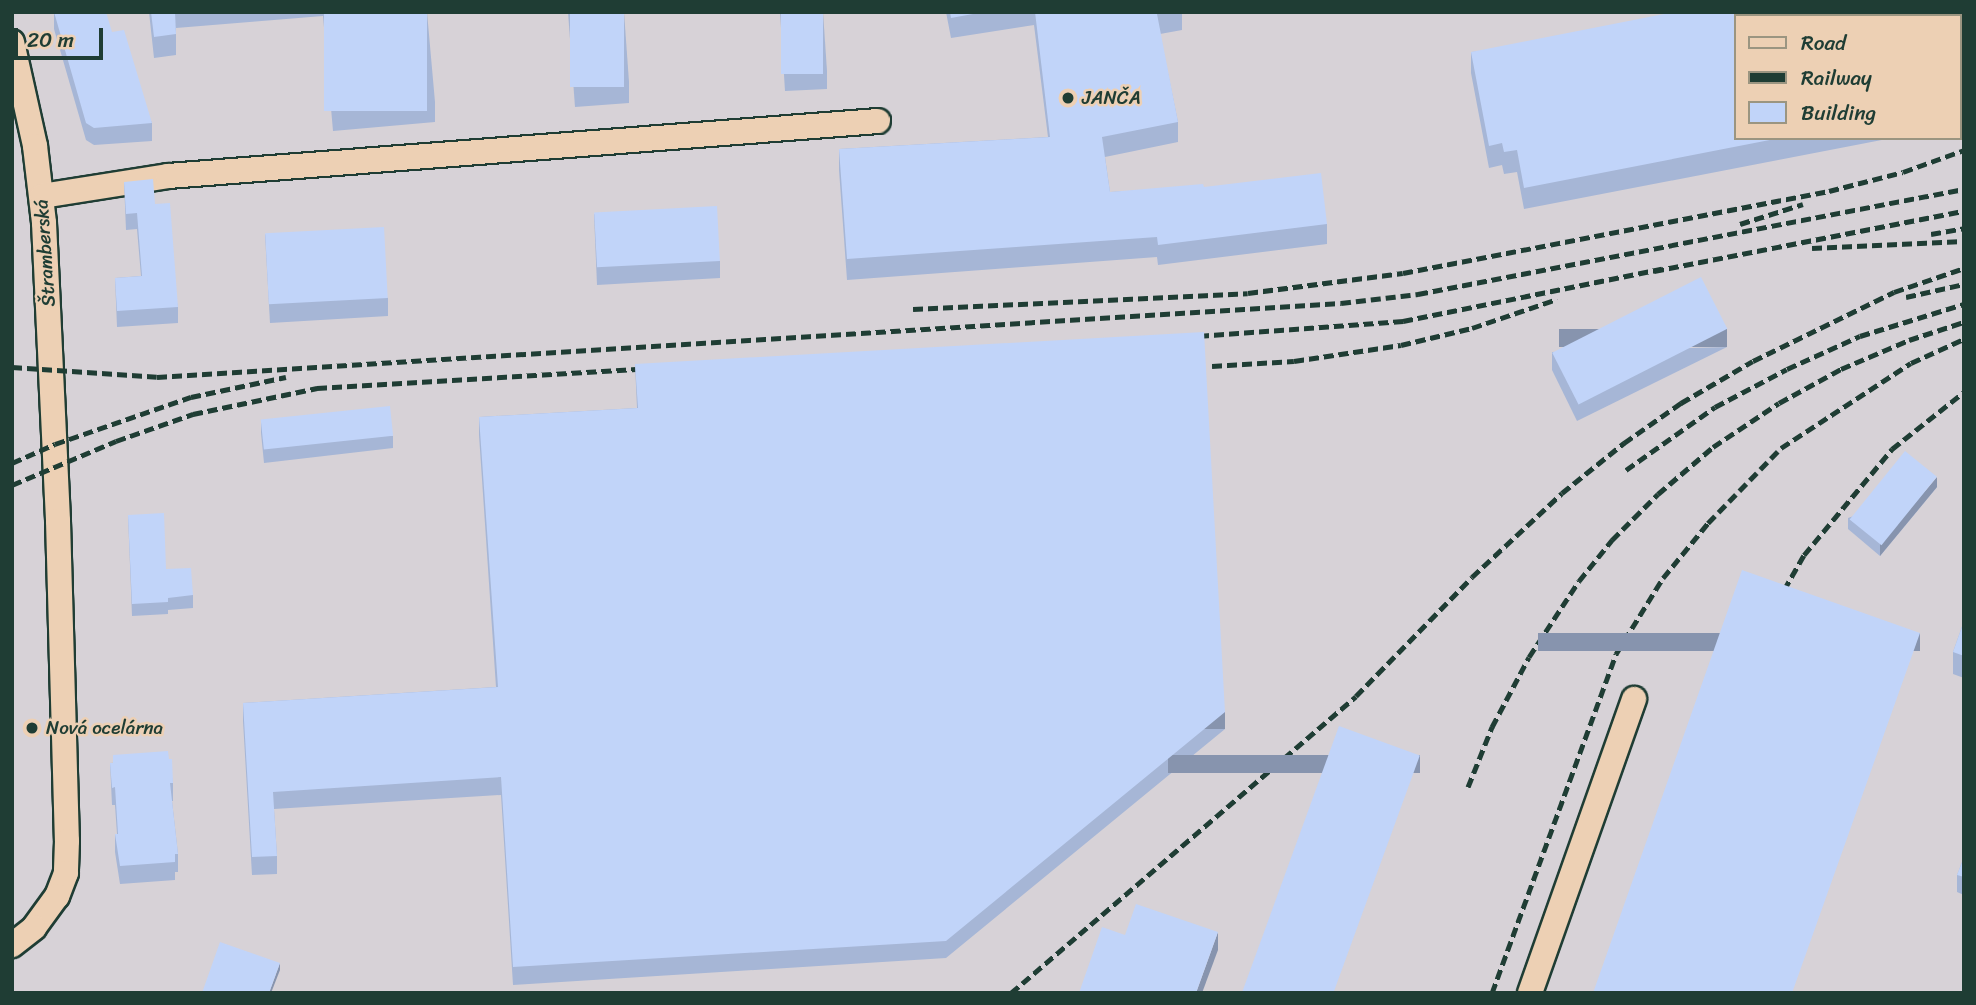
<!DOCTYPE html>
<html>
<head>
<meta charset="utf-8">
<style>
  body { margin:0 }
  #map { position:relative; width:1976px; height:1005px; overflow:hidden; background:#e0d1c9; font-family:Sriracha,sans-serif }
  div>[style] { position:absolute }
  .built>* { inset:0; background:#d7d2d7 }
  .roads { filter:drop-shadow(2px 0 #1f3d34) drop-shadow(-2px 0 #1f3d34) drop-shadow(0 2px #1f3d34) drop-shadow(0 -2px #1f3d34) }
  .street>* { height:24px; margin:-12px; padding:0 12px; transform-origin:12px; border-radius:12px; background:#edd0b4 }
  .rail>* { height:5px; margin-top:-2.5px; transform-origin:0; background:repeating-linear-gradient(90deg,#1f3d34 0 10px,transparent 0 15px) }
  .wall>* { inset:0; background:#a6b6d6 }
  .shaded-wall>* { inset:0; background:#8794ae; transform-origin:0 0 }
  .building>* { inset:0; background:#c1d4f9; transform-origin:0 0 }
  .dots>* { width:19px; height:19px; translate:-50% -50%; box-sizing:border-box; border:4px solid #edd0b4; border-radius:50% }
  span { translate:-50% -50%; white-space:nowrap; text-align:center; line-height:1.15; -webkit-text-stroke:5px #edd0b4; paint-order:stroke }
  .poi-label { font-size:19px; color:#1f3d34 }
  .left { translate:0 -50%; text-align:left }
  .street-label { font-size:19px; color:#1f3d34 }
  .frame { position:absolute; inset:0; border:14px solid #1f3d34; pointer-events:none }
  .legend { position:absolute; left:1734px; top:14px; width:228px; height:126px; box-sizing:border-box; background:#edd0b4; border:2px solid #9b9581; margin:0; padding:9px 12px; list-style:none; font-size:21px; color:#1f3d34 }
  .legend li { display:flex; align-items:center; gap:14px; height:35px }
  .legend b { width:35px; border:2px solid #9b9581 }
  .scale { position:absolute; left:14px; top:28px; width:89px; height:32px; box-sizing:border-box; border:4px solid #1f3d34; border-top:0; padding-left:9px; font-size:21px; line-height:24px; white-space:nowrap; color:#1f3d34; -webkit-text-stroke:5px #edd0b4; paint-order:stroke }
</style>
</head>
<body>
<div id="map">
  <div class="built">
    <i style="clip-path:polygon(evenodd,12px 12px,1964px 12px,1964px 993px,12px 993px,12px 12px,1736px 16px,1960px 16px,1960px 138px,1736px 138px,1736px 16px)"></i>
  </div>
  <div class="roads">
    <div class="street">
      <i style="left:12px;top:42px;width:107px;rotate:77.5deg"></i>
      <i style="left:35px;top:146px;width:78px;rotate:83.3deg"></i>
      <i style="left:44px;top:223px;width:298px;rotate:87.3deg"></i>
      <i style="left:58px;top:521px;width:320px;rotate:88.4deg"></i>
      <i style="left:67px;top:841px;width:32px;rotate:92deg"></i>
      <i style="left:66px;top:873px;width:25px;rotate:111deg"></i>
      <i style="left:57px;top:896px;width:39px;rotate:126deg"></i>
      <i style="left:34px;top:928px;width:28px;rotate:142deg"></i>
      <i style="left:42px;top:196px;width:128px;rotate:-9deg"></i>
      <i style="left:168px;top:176px;width:712px;rotate:-4.43deg"></i>
      <i style="left:1530px;top:993px;width:312px;rotate:-70.5deg"></i>
    </div>
  </div>
  <div class="rail">
    <i style="left:1740px;top:224px;width:66px;rotate:-17.6deg"></i>
    <i style="left:1931px;top:234px;width:34px;rotate:-10deg"></i>
    <i style="left:1812px;top:248px;width:152px;rotate:-2.6deg"></i>
    <i style="left:1654px;top:271px;width:316px;rotate:-11deg"></i>
    <i style="left:1906px;top:297px;width:59px;rotate:-12.6deg"></i>
    <i style="left:913px;top:309px;width:335px;rotate:-2.7deg"></i>
    <i style="left:1248px;top:293px;width:156px;rotate:-7.4deg"></i>
    <i style="left:1403px;top:273px;width:434px;rotate:-10.9deg"></i>
    <i style="left:1829px;top:191px;width:76px;rotate:-14.4deg"></i>
    <i style="left:1903px;top:172px;width:65px;rotate:-19.8deg"></i>
    <i style="left:1184px;top:337px;width:220px;rotate:-4.2deg"></i>
    <i style="left:1403px;top:321px;width:264px;rotate:-11.4deg"></i>
    <i style="left:1212px;top:366px;width:82px;rotate:-3.5deg"></i>
    <i style="left:1294px;top:361px;width:108px;rotate:-8.5deg"></i>
    <i style="left:1401px;top:345px;width:73px;rotate:-13.5deg"></i>
    <i style="left:1472px;top:328px;width:90px;rotate:-18.8deg"></i>
    <i style="left:12px;top:367px;width:145px;rotate:3.9deg"></i>
    <i style="left:157px;top:377px;width:1186px;rotate:-3.58deg"></i>
    <i style="left:1341px;top:303px;width:78px;rotate:-6.7deg"></i>
    <i style="left:1418px;top:294px;width:556px;rotate:-10.89deg"></i>
    <i style="left:12px;top:463px;width:47px;rotate:-23.8deg"></i>
    <i style="left:55px;top:444px;width:144px;rotate:-19.1deg"></i>
    <i style="left:191px;top:397px;width:97px;rotate:-11.9deg"></i>
    <i style="left:1626px;top:470px;width:109px;rotate:-35.3deg"></i>
    <i style="left:1715px;top:407px;width:81px;rotate:-27.8deg"></i>
    <i style="left:1787px;top:369px;width:80px;rotate:-24.3deg"></i>
    <i style="left:1860px;top:336px;width:109px;rotate:-17.1deg"></i>
    <i style="left:12px;top:485px;width:113px;rotate:-22.9deg"></i>
    <i style="left:116px;top:441px;width:82px;rotate:-19.3deg"></i>
    <i style="left:193px;top:414px;width:127px;rotate:-11.8deg"></i>
    <i style="left:317px;top:388px;width:337px;rotate:-3.4deg"></i>
    <i style="left:1784px;top:590px;width:40px;rotate:-60.3deg"></i>
    <i style="left:1804px;top:555px;width:138px;rotate:-50.3deg"></i>
    <i style="left:1892px;top:449px;width:92px;rotate:-38.4deg"></i>
    <i style="left:1468px;top:787px;width:65px;rotate:-68.2deg"></i>
    <i style="left:1492px;top:727px;width:79px;rotate:-62.1deg"></i>
    <i style="left:1529px;top:657px;width:91px;rotate:-56.7deg"></i>
    <i style="left:1579px;top:581px;width:53px;rotate:-51.2deg"></i>
    <i style="left:1612px;top:540px;width:65px;rotate:-45deg"></i>
    <i style="left:1658px;top:494px;width:72px;rotate:-40.5deg"></i>
    <i style="left:1713px;top:447px;width:79px;rotate:-33.7deg"></i>
    <i style="left:1779px;top:403px;width:71px;rotate:-28.7deg"></i>
    <i style="left:1841px;top:369px;width:74px;rotate:-23.1deg"></i>
    <i style="left:1909px;top:340px;width:58px;rotate:-18.1deg"></i>
    <i style="left:1011px;top:993px;width:455px;rotate:-40.7deg"></i>
    <i style="left:1356px;top:696px;width:166px;rotate:-45.7deg"></i>
    <i style="left:1472px;top:577px;width:123px;rotate:-43deg"></i>
    <i style="left:1562px;top:493px;width:80px;rotate:-38.9deg"></i>
    <i style="left:1624px;top:443px;width:70px;rotate:-35.1deg"></i>
    <i style="left:1681px;top:403px;width:83px;rotate:-30.3deg"></i>
    <i style="left:1753px;top:361px;width:157px;rotate:-26.1deg"></i>
    <i style="left:1894px;top:292px;width:74px;rotate:-18.9deg"></i>
    <i style="left:1492px;top:993px;width:361px;rotate:-69.9deg"></i>
    <i style="left:1616px;top:654px;width:89px;rotate:-58.3deg"></i>
    <i style="left:1663px;top:578px;width:71px;rotate:-50.7deg"></i>
    <i style="left:1708px;top:523px;width:105px;rotate:-45.8deg"></i>
    <i style="left:1781px;top:448px;width:155px;rotate:-33.2deg"></i>
    <i style="left:1911px;top:363px;width:58px;rotate:-24.4deg"></i>
  </div>
  <div class="wall">
    <i style="clip-path:polygon(54px 12px,112px 32px,152px 123px,152px 141px,94px 145px,86px 140px,54px 29px)"></i>
    <i style="clip-path:polygon(149px 12px,427px 12px,435px 102px,435px 122px,333px 131px,323px 16px,176px 28px,176px 55px,154px 58px)"></i>
    <i style="clip-path:polygon(568px 12px,624px 12px,629px 82px,629px 103px,575px 107px)"></i>
    <i style="clip-path:polygon(780px 12px,823px 12px,827px 71px,827px 89px,785px 91px)"></i>
    <i style="clip-path:polygon(946px 12px,1182px 12px,1182px 30px,1160px 34px,1178px 122px,1178px 142px,1105px 157px,1110px 192px,1204px 187px,1327px 224px,1327px 244px,1158px 265px,1157px 257px,847px 280px,839px 170px,839px 149px,1048px 137px,1034px 25px,951px 38px)"></i>
    <i style="clip-path:polygon(1964px 12px,1964px 102px,1960px 102px,1960px 16px,1736px 138px,1892px 138px,1524px 209px,1517px 172px,1504px 174px,1502px 165px,1489px 168px,1471px 73px,1471px 52px)"></i>
    <i style="clip-path:polygon(124px 182px,155px 204px,178px 307px,178px 323px,117px 327px,115px 278px,141px 276px,137px 229px,126px 230px)"></i>
    <i style="clip-path:polygon(594px 214px,720px 261px,720px 278px,597px 285px)"></i>
    <i style="clip-path:polygon(265px 234px,388px 298px,388px 316px,270px 323px)"></i>
    <i style="clip-path:polygon(1727px 347px,1577px 421px,1552px 370px,1552px 352px)"></i>
    <i style="clip-path:polygon(635px 364px,1225px 729px,946px 958px,513px 985px,501px 795px,274px 809px,277px 856px,277px 874px,252px 875px,243px 721px,243px 703px,496px 687px,479px 435px,479px 417px,637px 408px)"></i>
    <i style="clip-path:polygon(261px 421px,393px 436px,393px 448px,264px 463px,261px 433px)"></i>
    <i style="clip-path:polygon(1937px 487px,1880px 556px,1848px 529px,1848px 518px)"></i>
    <i style="clip-path:polygon(128px 515px,166px 569px,193px 595px,193px 608px,168px 610px,168px 614px,132px 616px)"></i>
    <i style="clip-path:polygon(1964px 621px,1964px 678px,1953px 674px,1953px 652px)"></i>
    <i style="clip-path:polygon(169px 759px,173px 783px,173px 801px,172px 801px,178px 854px,178px 872px,175px 872px,175px 880px,120px 884px,115px 852px,115px 834px,117px 834px,115px 805px,112px 805px,110px 763px)"></i>
    <i style="clip-path:polygon(1964px 857px,1964px 895px,1957px 892px,1957px 875px)"></i>
  </div>
  <div class="shaded-wall">
    <i style="left:1727px;top:329px;width:18px;height:168px;rotate:90deg"></i>
    <i style="clip-path:polygon(1937px 477px,1937px 487px,1880px 556px,1880px 545px)"></i>
    <i style="left:1920px;top:633px;width:18px;height:382px;rotate:90deg"></i>
    <i style="left:1225px;top:712px;width:17px;height:361px;rotate:90deg"></i>
    <i style="left:1420px;top:755px;width:18px;height:252px;rotate:90deg"></i>
    <i style="clip-path:polygon(1218px 932px,1218px 950px,1202px 993px,1196px 993px)"></i>
    <i style="clip-path:polygon(280px 963px,280px 970px,271px 993px,269px 993px)"></i>
  </div>
  <div class="building">
    <i style="clip-path:polygon(54px 12px,106px 12px,112px 32px,124px 30px,152px 123px,94px 128px,86px 123px)"></i>
    <i style="clip-path:polygon(151px 12px,175px 12px,176px 34px,154px 37px)"></i>
    <i style="left:324px;top:12px;width:103px;height:99px"></i>
    <i style="left:570px;top:12px;width:54px;height:75px"></i>
    <i style="left:781px;top:12px;width:42px;height:62px"></i>
    <i style="clip-path:polygon(950px 12px,984px 12px,951px 18px)"></i>
    <i style="clip-path:polygon(1035px 12px,1168px 12px,1157px 14px,1178px 122px,1102px 137px,1110px 192px,1203px 184px,1204px 187px,1321px 173px,1327px 224px,1158px 245px,1157px 237px,847px 259px,839px 149px,1050px 137px)"></i>
    <i style="clip-path:polygon(1674px 12px,1964px 12px,1964px 80px,1960px 81px,1960px 16px,1736px 16px,1736px 138px,1780px 138px,1524px 188px,1517px 150px,1504px 152px,1502px 143px,1489px 146px,1471px 52px)"></i>
    <i style="clip-path:polygon(153px 179px,155px 204px,170px 203px,178px 307px,117px 311px,115px 278px,142px 276px,137px 213px,126px 214px,124px 182px)"></i>
    <i style="left:717px;top:206px;width:55px;height:123px;rotate:87deg"></i>
    <i style="left:384px;top:227px;width:71px;height:119px;rotate:87deg"></i>
    <i style="left:1701px;top:277px;width:58px;height:167px;rotate:63deg"></i>
    <i style="clip-path:polygon(1204px 332px,1225px 712px,946px 941px,513px 967px,501px 777px,273px 792px,277px 856px,252px 857px,243px 703px,498px 687px,479px 417px,638px 408px,635px 364px)"></i>
    <i style="left:390px;top:406px;width:30px;height:130px;rotate:84deg"></i>
    <i style="left:1905px;top:451px;width:41px;height:88px;rotate:39deg"></i>
    <i style="clip-path:polygon(164px 513px,166px 569px,191px 568px,193px 595px,168px 598px,168px 602px,132px 604px,128px 515px)"></i>
    <i style="clip-path:polygon(1742px 570px,1920px 633px,1792px 993px,1593px 993px)"></i>
    <i style="clip-path:polygon(1964px 621px,1964px 656px,1953px 652px)"></i>
    <i style="left:1339px;top:726px;width:86px;height:283px;rotate:20deg"></i>
    <i style="clip-path:polygon(168px 751px,169px 759px,172px 759px,173px 783px,170px 783px,178px 854px,175px 854px,175px 862px,120px 866px,115px 834px,118px 834px,115px 787px,112px 788px,110px 763px,113px 763px,113px 755px)"></i>
    <i style="clip-path:polygon(1964px 857px,1964px 877px,1957px 875px)"></i>
    <i style="clip-path:polygon(1136px 904px,1218px 932px,1196px 993px,1079px 993px,1102px 927px,1125px 935px)"></i>
    <i style="clip-path:polygon(220px 942px,280px 963px,269px 993px,202px 993px)"></i>
  </div>
  <div class="dots">
    <i style="left:1068px;top:98px;background:#1f3d34"></i>
    <i style="left:32px;top:728px;background:#1f3d34"></i>
  </div>
  <div class="poi-label">
    <span class="left" style="left:1082px;top:98px">JANČA</span>
    <span class="left" style="left:46px;top:728px">Nová ocelárna</span>
  </div>
  <div class="street-label">
    <span style="left:45px;top:253px;rotate:-94deg">Štramberská</span>
  </div>
  <div class="frame"></div>
  <ul class="legend">
  <li><b style="height:9px;background:#edd0b4"></b>Road</li>
  <li><b style="height:9px;background:#1f3d34"></b>Railway</li>
  <li><b style="height:19px;background:#c1d4f9"></b>Building</li>
  </ul>
  <div class="scale">20 m</div>
</div>
</body>
</html>
